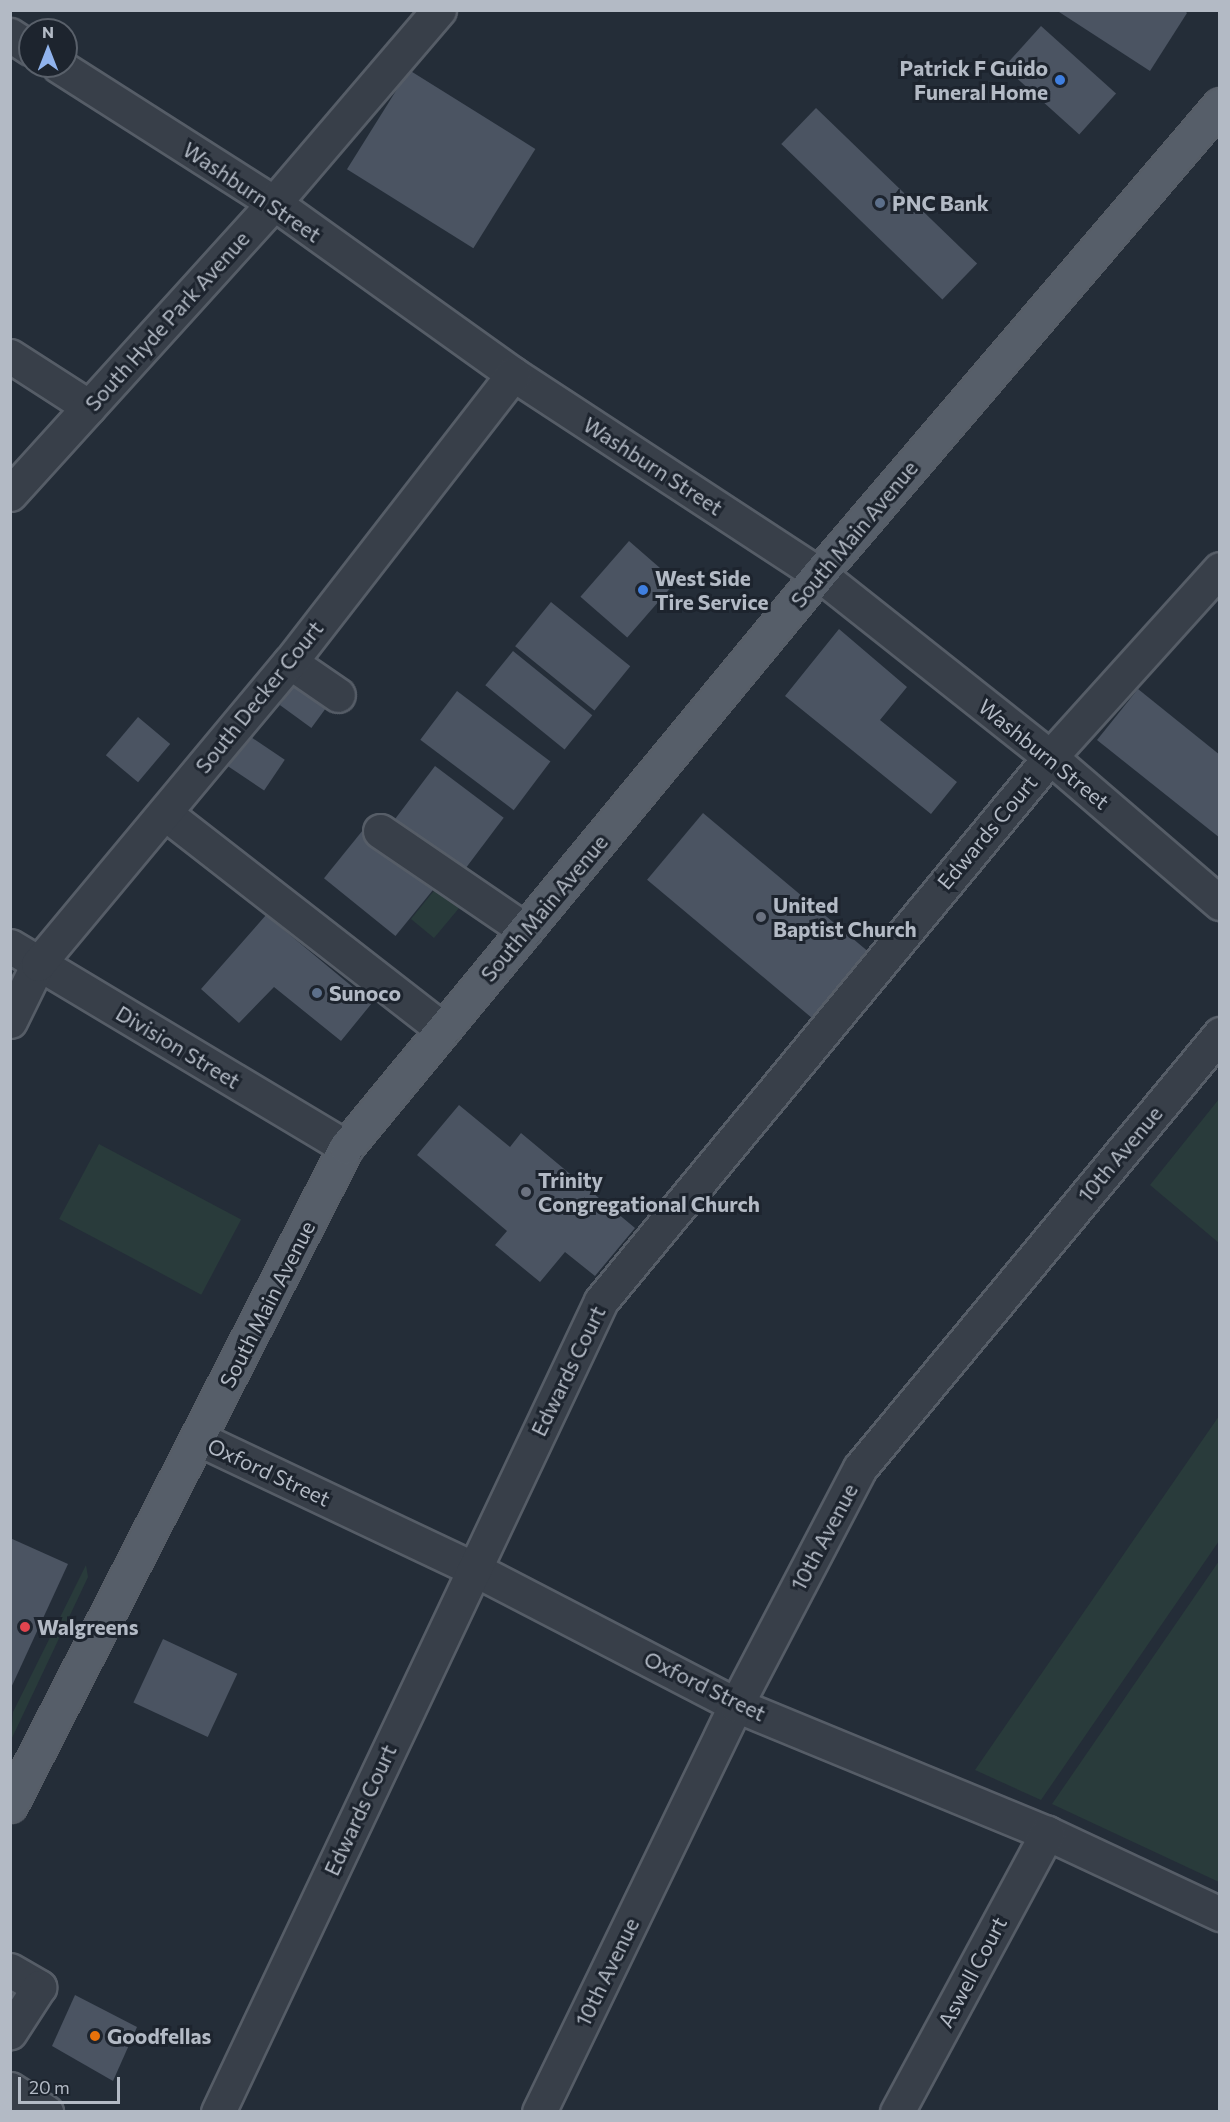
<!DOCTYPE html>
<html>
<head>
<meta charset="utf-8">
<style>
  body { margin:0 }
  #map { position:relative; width:1230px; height:2122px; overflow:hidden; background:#242d38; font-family:Commissioner,sans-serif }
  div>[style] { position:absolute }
  .green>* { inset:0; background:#293b3b; transform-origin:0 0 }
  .building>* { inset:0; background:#4b5462; transform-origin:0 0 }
  .roads { filter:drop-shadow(2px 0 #565d67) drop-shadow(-2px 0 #565d67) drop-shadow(0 2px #565d67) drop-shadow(0 -2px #565d67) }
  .minor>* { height:33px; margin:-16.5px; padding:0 16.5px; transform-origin:16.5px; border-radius:16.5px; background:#383f49 }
  .major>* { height:33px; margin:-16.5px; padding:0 16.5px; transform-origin:16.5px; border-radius:16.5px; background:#565e69 }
  .dots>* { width:16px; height:16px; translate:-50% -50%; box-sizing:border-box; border:3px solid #1d242e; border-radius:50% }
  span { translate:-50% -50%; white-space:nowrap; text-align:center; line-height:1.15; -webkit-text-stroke:6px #1d242e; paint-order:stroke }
  .poi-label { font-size:21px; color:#b3bac5; font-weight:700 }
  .right { translate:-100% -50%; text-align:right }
  .left { translate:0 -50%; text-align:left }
  .street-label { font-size:21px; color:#b3bac5 }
  .frame { position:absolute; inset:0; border:12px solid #b3bac5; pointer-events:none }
  .north { position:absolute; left:18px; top:18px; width:60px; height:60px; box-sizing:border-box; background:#1d242e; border:2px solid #59606a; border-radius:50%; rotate:0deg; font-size:16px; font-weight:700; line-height:24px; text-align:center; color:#b3bac5 }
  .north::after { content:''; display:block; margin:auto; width:21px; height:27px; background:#90b3ed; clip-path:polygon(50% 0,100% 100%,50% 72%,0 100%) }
  .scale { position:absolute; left:18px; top:2077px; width:102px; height:27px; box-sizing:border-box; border:3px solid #b3bac5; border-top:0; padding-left:8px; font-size:18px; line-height:21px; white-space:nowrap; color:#b3bac5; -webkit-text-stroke:4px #1d242e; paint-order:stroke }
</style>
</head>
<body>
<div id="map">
  <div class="green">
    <i style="clip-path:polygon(437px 887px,465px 901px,434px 938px,411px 919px)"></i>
    <i style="clip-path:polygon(1219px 1099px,1219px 1243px,1150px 1185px)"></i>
    <i style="left:99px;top:1144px;width:161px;height:85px;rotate:28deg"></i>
    <i style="clip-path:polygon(1219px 1416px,1219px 1541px,1041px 1800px,975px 1770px)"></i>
    <i style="clip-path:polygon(1219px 1561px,1219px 1882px,1052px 1804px)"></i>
    <i style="clip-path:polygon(86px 1565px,88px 1577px,11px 1740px,13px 1712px)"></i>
  </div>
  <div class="building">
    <i style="clip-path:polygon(1056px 10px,1184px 10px,1187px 13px,1150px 71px)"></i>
    <i style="left:1041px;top:26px;width:101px;height:55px;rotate:42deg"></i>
    <i style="left:409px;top:70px;width:149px;height:117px;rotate:32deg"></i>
    <i style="left:816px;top:108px;width:224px;height:50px;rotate:44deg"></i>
    <i style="left:629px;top:541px;width:62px;height:74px;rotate:41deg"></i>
    <i style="left:551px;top:602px;width:102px;height:57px;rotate:39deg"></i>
    <i style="clip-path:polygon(839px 629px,907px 687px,880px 720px,957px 782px,931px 814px,785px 696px)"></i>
    <i style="left:513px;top:651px;width:102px;height:44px;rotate:39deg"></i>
    <i style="left:301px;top:676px;width:39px;height:36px;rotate:36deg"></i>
    <i style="clip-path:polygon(1138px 689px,1220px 755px,1220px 838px,1097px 740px)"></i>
    <i style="left:457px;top:691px;width:117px;height:61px;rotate:37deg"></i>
    <i style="left:138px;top:717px;width:42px;height:50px;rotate:40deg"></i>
    <i style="left:245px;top:733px;width:48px;height:37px;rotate:34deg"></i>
    <i style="left:435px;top:766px;width:86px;height:66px;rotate:37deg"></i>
    <i style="left:703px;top:813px;width:223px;height:87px;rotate:40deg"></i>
    <i style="left:363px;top:830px;width:92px;height:62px;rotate:39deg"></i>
    <i style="clip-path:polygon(266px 915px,372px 1003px,341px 1041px,274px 987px,239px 1023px,201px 989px)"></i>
    <i style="clip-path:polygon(459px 1105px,510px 1147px,521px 1133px,635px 1228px,595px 1276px,565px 1252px,540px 1282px,495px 1245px,507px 1231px,417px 1155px)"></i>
    <i style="clip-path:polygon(10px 1538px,68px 1564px,10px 1690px)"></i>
    <i style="left:163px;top:1639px;width:82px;height:70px;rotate:25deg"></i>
    <i style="clip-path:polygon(75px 1995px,137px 2027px,113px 2081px,52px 2046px)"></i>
  </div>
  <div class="roads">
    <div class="minor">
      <i style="left:10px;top:35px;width:24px;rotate:33deg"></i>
      <i style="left:59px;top:66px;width:255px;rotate:32.5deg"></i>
      <i style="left:274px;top:203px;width:294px;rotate:35.6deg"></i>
      <i style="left:513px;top:374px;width:366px;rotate:33.2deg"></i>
      <i style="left:819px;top:574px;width:295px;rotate:38.4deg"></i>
      <i style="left:1050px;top:757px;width:224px;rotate:40.7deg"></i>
      <i style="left:10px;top:356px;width:94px;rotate:32.8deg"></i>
      <i style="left:10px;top:494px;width:393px;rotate:-47.8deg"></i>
      <i style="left:274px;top:203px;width:254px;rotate:-49.5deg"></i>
      <i style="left:290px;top:662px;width:58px;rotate:34.5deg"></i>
      <i style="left:166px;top:814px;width:351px;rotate:37.9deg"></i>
      <i style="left:380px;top:831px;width:176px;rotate:34.3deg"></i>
      <i style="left:10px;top:946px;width:392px;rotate:30.9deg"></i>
      <i style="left:10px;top:1021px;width:64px;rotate:-63.8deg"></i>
      <i style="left:38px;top:964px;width:393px;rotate:-50.2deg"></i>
      <i style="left:290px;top:662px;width:364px;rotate:-52.2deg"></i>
      <i style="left:199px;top:1439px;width:304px;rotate:25.3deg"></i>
      <i style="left:474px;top:1569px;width:295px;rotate:27.4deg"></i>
      <i style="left:736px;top:1705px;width:336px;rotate:22.4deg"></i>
      <i style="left:1047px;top:1833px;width:191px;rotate:25.1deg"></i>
      <i style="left:10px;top:1970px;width:34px;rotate:30deg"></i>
      <i style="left:39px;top:1987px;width:54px;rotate:122.8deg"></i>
      <i style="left:10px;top:2089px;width:43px;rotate:32.6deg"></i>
      <i style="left:218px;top:2112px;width:897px;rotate:-64.72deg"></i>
      <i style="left:601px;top:1301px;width:705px;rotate:-50.46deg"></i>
      <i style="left:1050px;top:757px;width:253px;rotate:-47.9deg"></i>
      <i style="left:539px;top:2112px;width:452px;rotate:-64.2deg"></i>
      <i style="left:736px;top:1705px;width:267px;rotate:-62.4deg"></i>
      <i style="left:860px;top:1468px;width:564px;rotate:-50.32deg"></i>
      <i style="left:897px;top:2112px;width:317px;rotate:-61.7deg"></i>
    </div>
    <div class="major">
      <i style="left:10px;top:1805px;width:739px;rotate:-62.95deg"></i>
      <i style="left:346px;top:1147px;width:743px;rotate:-50.46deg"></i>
      <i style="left:819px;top:574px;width:617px;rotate:-49.47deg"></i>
    </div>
  </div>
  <div class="dots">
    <i style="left:1060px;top:80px;background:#3f7fe0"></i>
    <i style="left:880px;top:203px;background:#5c6f8a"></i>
    <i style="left:643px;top:590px;background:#3f7fe0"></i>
    <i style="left:761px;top:917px;background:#6b7280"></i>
    <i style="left:317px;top:993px;background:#5c6f8a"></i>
    <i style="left:526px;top:1192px;background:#6b7280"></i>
    <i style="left:25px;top:1627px;background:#e0444e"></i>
    <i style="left:95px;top:2036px;background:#e8710a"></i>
  </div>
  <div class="poi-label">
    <span class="right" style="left:1048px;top:80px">Patrick F Guido<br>Funeral Home</span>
    <span class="left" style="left:892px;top:203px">PNC Bank</span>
    <span class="left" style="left:655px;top:590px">West Side<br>Tire Service</span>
    <span class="left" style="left:773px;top:917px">United<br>Baptist Church</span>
    <span class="left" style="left:329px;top:993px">Sunoco</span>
    <span class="left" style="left:538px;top:1192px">Trinity<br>Congregational Church</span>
    <span class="left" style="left:37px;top:1627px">Walgreens</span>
    <span class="left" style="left:107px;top:2036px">Goodfellas</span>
  </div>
  <div class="street-label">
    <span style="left:252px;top:192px;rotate:34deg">Washburn Street</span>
    <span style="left:167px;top:321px;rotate:-48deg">South Hyde Park Avenue</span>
    <span style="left:653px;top:466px;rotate:33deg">Washburn Street</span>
    <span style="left:854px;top:534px;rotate:-50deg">South Main Avenue</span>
    <span style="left:259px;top:697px;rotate:-51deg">South Decker Court</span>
    <span style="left:1044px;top:754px;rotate:39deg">Washburn Street</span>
    <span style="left:987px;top:832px;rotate:-50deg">Edwards Court</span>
    <span style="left:544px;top:908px;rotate:-50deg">South Main Avenue</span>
    <span style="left:178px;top:1047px;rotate:31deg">Division Street</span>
    <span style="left:1120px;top:1154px;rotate:-50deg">10th Avenue</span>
    <span style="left:267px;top:1304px;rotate:-63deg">South Main Avenue</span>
    <span style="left:568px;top:1371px;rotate:-64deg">Edwards Court</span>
    <span style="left:269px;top:1472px;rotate:25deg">Oxford Street</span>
    <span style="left:824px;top:1537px;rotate:-62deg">10th Avenue</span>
    <span style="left:705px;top:1686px;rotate:26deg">Oxford Street</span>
    <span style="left:360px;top:1810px;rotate:-65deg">Edwards Court</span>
    <span style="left:607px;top:1972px;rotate:-64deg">10th Avenue</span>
    <span style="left:972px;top:1972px;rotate:-62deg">Aswell Court</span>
  </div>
  <div class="frame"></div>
  <div class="north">N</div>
  <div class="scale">20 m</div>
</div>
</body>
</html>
